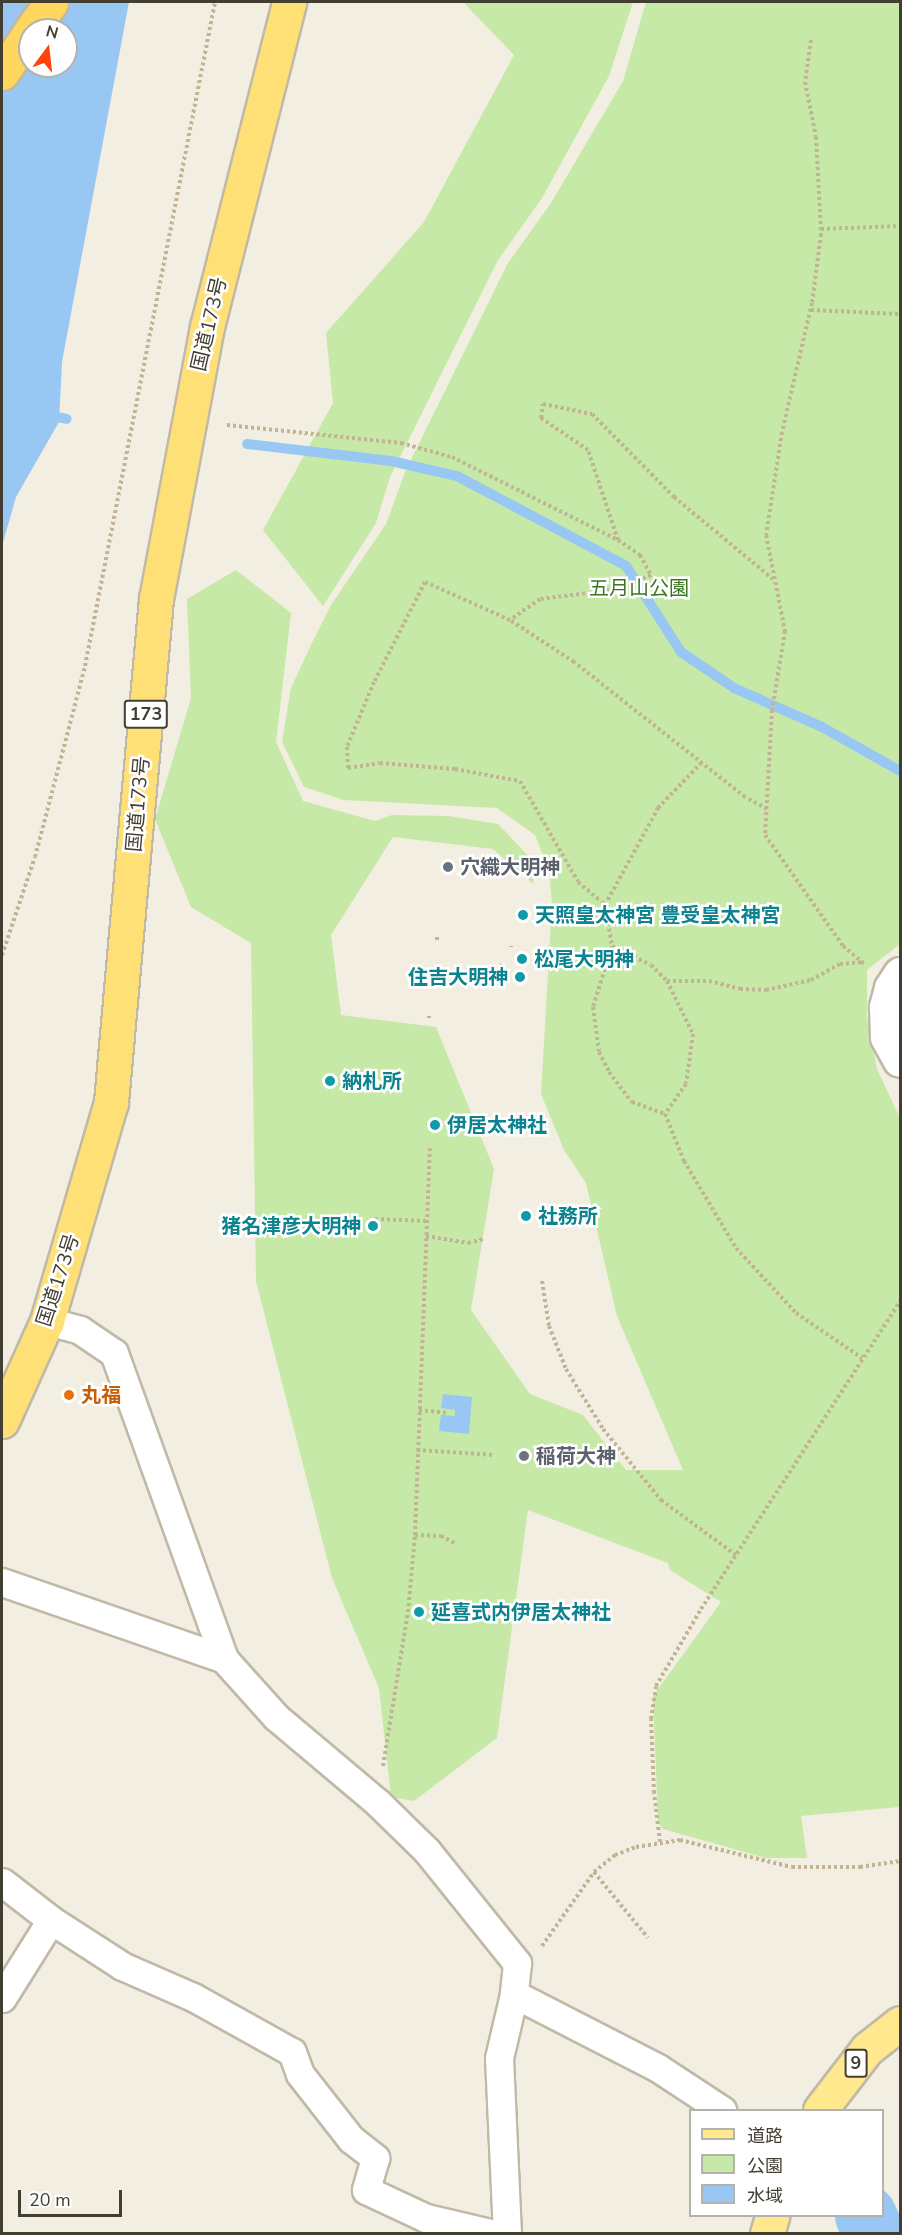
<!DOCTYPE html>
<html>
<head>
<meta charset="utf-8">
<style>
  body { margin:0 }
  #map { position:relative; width:902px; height:2235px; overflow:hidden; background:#f2eee1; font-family:"Nunito Sans","Noto Sans JP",sans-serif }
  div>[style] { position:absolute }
  .green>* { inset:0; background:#c6e9a7 }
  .water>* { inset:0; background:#99c7f3 }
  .stream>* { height:10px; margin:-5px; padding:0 5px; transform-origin:5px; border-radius:5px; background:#99c7f3 }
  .river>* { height:62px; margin:-31px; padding:0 31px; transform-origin:31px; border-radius:31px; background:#99c7f3 }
  .path>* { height:4px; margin-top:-2px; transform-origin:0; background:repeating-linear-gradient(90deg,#c0b494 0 3px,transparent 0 6px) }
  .roads { filter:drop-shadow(2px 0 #c0b9a7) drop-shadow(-2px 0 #c0b9a7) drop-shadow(0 2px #c0b9a7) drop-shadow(0 -2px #c0b9a7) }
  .minor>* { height:27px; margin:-13.5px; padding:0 13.5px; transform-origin:13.5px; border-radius:13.5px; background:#fff }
  .tertiary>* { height:33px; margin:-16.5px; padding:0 16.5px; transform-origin:16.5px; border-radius:16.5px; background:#fff }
  .primary>* { height:33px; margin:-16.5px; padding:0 16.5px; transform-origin:16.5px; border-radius:16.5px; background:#ffe88d }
  .trunk>* { height:33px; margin:-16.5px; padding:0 16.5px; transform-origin:16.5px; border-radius:16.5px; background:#ffe076 }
  .motorway>* { height:33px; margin:-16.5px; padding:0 16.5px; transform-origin:16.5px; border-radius:16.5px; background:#ffd75f }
  .dots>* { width:16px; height:16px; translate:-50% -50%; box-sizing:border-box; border:3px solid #fff; border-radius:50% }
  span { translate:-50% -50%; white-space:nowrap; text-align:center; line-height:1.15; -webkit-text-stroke:5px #fff; paint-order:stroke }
  .shield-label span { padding:2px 4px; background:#fff; border:2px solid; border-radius:4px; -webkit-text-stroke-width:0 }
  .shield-label { font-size:18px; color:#433e32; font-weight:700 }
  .street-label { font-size:20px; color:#433e32 }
  .park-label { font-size:20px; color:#3c7623 }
  .worship-label { font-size:20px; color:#5b616d; font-weight:700 }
  .left { translate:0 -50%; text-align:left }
  .culture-label { font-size:20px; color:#0d838f; font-weight:700 }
  .right { translate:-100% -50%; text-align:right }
  .food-label { font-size:20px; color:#c56008; font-weight:700 }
  .frame { position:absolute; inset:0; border:3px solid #433e32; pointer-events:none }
  .legend { position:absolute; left:689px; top:2109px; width:195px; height:108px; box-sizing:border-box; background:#fff; border:2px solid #b4b2ad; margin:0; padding:8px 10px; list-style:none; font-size:18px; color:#433e32 }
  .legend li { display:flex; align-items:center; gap:12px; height:30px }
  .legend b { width:30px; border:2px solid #b4b2ad }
  .north { position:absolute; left:18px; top:18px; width:60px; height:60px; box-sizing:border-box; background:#fff; border:2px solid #b4b2ad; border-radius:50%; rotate:15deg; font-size:16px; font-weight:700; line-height:24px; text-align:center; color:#433e32 }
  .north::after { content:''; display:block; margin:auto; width:21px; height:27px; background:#ff430b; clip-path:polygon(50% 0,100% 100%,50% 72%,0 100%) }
  .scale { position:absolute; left:18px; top:2190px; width:104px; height:27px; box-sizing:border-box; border:3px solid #433e32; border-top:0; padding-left:8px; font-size:18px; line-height:21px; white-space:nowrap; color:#433e32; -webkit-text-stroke:4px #fff; paint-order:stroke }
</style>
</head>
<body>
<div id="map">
  <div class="green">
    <i style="clip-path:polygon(463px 2px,633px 2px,609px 76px,542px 198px,498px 260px,390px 477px,376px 523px,323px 606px,263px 530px,333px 403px,326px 333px,424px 222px,514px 55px)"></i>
    <i style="clip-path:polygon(646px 2px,900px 2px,900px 944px,867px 970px,867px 1018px,877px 1069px,900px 1118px,900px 1807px,801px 1816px,807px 1858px,766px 1858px,663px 1829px,658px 1822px,653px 1696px,721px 1602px,670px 1570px,668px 1563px,528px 1510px,497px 1738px,414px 1801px,391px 1797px,379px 1688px,332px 1578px,256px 1281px,251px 943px,191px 907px,155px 819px,191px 698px,187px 599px,236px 570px,291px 613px,276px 742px,303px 801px,375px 821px,392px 815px,448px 816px,498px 824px,537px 865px,533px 884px,493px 849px,393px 837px,331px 935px,341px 1015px,436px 1027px,494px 1169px,471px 1310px,530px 1394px,583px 1415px,626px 1470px,683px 1470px,617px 1316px,586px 1183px,564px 1150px,541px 1094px,552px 904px,549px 870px,535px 835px,497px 808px,344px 800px,304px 787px,282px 742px,291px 688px,311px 645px,331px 605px,386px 524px,405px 472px,508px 263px,551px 203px,623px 81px)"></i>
  </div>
  <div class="water">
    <i style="clip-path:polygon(evenodd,2px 2px,129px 2px,62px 362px,59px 422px,16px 497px,2px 546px,2px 2px,30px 30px,66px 30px,66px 66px,30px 66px,30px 30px)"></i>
    <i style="clip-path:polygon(443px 1394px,472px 1397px,469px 1434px,439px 1431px,441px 1415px,455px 1416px,455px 1410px,441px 1408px)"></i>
  </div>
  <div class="stream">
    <i style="left:47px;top:415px;width:20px;rotate:11deg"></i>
    <i style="left:247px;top:444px;width:145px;rotate:6.7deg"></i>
    <i style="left:391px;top:461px;width:68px;rotate:12.8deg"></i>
    <i style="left:457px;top:476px;width:191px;rotate:28deg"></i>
    <i style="left:626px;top:566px;width:102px;rotate:57.4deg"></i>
    <i style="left:681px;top:652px;width:64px;rotate:34.2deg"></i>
    <i style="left:734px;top:688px;width:96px;rotate:23.9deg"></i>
    <i style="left:822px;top:727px;width:90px;rotate:29.4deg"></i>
  </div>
  <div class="river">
    <i style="left:866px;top:2216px;width:20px;rotate:66deg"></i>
  </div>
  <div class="path">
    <i style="left:811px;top:40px;width:42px;rotate:98.1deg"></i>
    <i style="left:805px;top:82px;width:56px;rotate:78.7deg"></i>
    <i style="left:816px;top:137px;width:97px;rotate:87deg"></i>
    <i style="left:821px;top:234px;width:70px;rotate:97.4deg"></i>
    <i style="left:812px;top:303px;width:132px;rotate:103.1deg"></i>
    <i style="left:782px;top:432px;width:104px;rotate:98.8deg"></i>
    <i style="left:766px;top:535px;width:98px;rotate:78.8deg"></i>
    <i style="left:785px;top:631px;width:80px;rotate:99.3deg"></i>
    <i style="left:772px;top:710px;width:125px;rotate:93.2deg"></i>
    <i style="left:765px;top:835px;width:136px;rotate:54.9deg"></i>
    <i style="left:843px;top:946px;width:30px;rotate:40deg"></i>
    <i style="left:821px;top:229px;width:79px;rotate:-2.2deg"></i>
    <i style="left:811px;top:310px;width:89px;rotate:2.6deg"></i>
    <i style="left:227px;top:425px;width:175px;rotate:5.9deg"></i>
    <i style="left:401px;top:443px;width:53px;rotate:15.4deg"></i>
    <i style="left:452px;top:457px;width:186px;rotate:26.6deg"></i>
    <i style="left:618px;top:540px;width:27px;rotate:34deg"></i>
    <i style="left:640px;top:555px;width:23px;rotate:61deg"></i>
    <i style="left:651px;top:575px;width:33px;rotate:155deg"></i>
    <i style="left:621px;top:589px;width:82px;rotate:173deg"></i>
    <i style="left:540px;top:599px;width:37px;rotate:145deg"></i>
    <i style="left:618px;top:540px;width:95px;rotate:-108.4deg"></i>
    <i style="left:588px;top:450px;width:57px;rotate:-145.8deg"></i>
    <i style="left:541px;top:418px;width:14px;rotate:-82deg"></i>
    <i style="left:543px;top:404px;width:50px;rotate:11.5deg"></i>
    <i style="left:592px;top:414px;width:117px;rotate:45.3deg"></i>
    <i style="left:674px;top:497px;width:130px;rotate:39.7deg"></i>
    <i style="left:767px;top:809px;width:25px;rotate:-151deg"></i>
    <i style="left:745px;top:797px;width:218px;rotate:-141.7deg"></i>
    <i style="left:574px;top:662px;width:77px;rotate:-146.7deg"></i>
    <i style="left:510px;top:620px;width:93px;rotate:-155.9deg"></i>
    <i style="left:425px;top:582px;width:112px;rotate:117deg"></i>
    <i style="left:374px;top:682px;width:70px;rotate:112.6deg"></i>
    <i style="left:347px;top:747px;width:21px;rotate:87deg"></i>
    <i style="left:348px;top:768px;width:32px;rotate:-9deg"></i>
    <i style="left:380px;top:763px;width:75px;rotate:4.6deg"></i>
    <i style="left:455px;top:769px;width:66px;rotate:10.5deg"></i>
    <i style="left:520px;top:781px;width:116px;rotate:60.1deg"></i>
    <i style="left:578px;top:882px;width:35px;rotate:40deg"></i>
    <i style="left:605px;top:905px;width:42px;rotate:80.3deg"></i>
    <i style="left:612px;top:946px;width:64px;rotate:107.3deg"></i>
    <i style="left:593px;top:1007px;width:45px;rotate:82.4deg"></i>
    <i style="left:599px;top:1052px;width:22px;rotate:63deg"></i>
    <i style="left:609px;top:1072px;width:38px;rotate:53deg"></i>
    <i style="left:632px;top:1102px;width:35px;rotate:20deg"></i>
    <i style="left:665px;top:1114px;width:51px;rotate:68deg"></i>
    <i style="left:684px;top:1161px;width:101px;rotate:59.1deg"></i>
    <i style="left:736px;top:1248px;width:88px;rotate:47.3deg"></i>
    <i style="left:796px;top:1313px;width:80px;rotate:34.3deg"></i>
    <i style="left:605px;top:905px;width:111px;rotate:-61.3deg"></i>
    <i style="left:658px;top:808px;width:62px;rotate:-46.3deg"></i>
    <i style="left:437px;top:940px;width:4px;rotate:-90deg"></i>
    <i style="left:612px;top:946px;width:43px;rotate:26deg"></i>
    <i style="left:651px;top:965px;width:23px;rotate:45deg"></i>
    <i style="left:667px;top:981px;width:59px;rotate:63.9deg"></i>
    <i style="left:693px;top:1034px;width:50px;rotate:98deg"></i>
    <i style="left:686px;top:1084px;width:37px;rotate:125deg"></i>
    <i style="left:511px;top:947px;width:1px;rotate:-90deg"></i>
    <i style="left:2px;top:955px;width:103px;rotate:-71.4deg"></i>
    <i style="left:35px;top:857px;width:197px;rotate:-75.3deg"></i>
    <i style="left:85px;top:666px;width:677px;rotate:-78.92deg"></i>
    <i style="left:499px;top:966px;width:3px;rotate:-18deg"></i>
    <i style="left:667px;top:981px;width:42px"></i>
    <i style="left:709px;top:981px;width:32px;rotate:14deg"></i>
    <i style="left:740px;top:989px;width:26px;rotate:2deg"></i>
    <i style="left:766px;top:990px;width:46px;rotate:-12.5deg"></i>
    <i style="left:811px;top:980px;width:33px;rotate:-29deg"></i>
    <i style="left:840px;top:964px;width:24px;rotate:-5deg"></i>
    <i style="left:429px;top:1018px;width:2px;rotate:-90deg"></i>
    <i style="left:375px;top:1219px;width:52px;rotate:2.2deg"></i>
    <i style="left:426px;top:1236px;width:43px;rotate:9.5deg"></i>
    <i style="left:468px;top:1243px;width:16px;rotate:-15deg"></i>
    <i style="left:542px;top:1281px;width:46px;rotate:81.2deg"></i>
    <i style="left:549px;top:1326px;width:46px;rotate:68.4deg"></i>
    <i style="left:566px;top:1369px;width:70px;rotate:58.3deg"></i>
    <i style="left:603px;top:1429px;width:92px;rotate:50.8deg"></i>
    <i style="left:661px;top:1500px;width:93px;rotate:36.3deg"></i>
    <i style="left:419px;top:1410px;width:27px;rotate:6deg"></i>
    <i style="left:417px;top:1450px;width:78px;rotate:3.7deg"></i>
    <i style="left:415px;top:1535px;width:26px;rotate:2deg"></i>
    <i style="left:441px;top:1536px;width:15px;rotate:28deg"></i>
    <i style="left:383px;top:1766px;width:156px;rotate:-80.8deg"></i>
    <i style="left:408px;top:1612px;width:77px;rotate:-84.8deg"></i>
    <i style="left:415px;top:1535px;width:387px;rotate:-87.8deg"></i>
    <i style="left:660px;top:1842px;width:49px;rotate:-97deg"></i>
    <i style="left:654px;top:1793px;width:74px;rotate:-92.3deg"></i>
    <i style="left:651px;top:1719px;width:33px;rotate:-81deg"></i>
    <i style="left:656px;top:1686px;width:89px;rotate:-59.7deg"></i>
    <i style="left:701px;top:1609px;width:367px;rotate:-57.1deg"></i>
    <i style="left:594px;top:1872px;width:85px;rotate:50.7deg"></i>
    <i style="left:542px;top:1946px;width:90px;rotate:-54.9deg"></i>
    <i style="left:594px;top:1872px;width:27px;rotate:-39deg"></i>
    <i style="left:615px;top:1855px;width:22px;rotate:-21deg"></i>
    <i style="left:636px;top:1847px;width:45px;rotate:-9deg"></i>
    <i style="left:680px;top:1840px;width:115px;rotate:13.6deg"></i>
    <i style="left:792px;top:1867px;width:68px"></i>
    <i style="left:860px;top:1867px;width:40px;rotate:-8.5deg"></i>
  </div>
  <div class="roads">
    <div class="minor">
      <i style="left:47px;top:1321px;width:34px;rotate:15deg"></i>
      <i style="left:80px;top:1330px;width:41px;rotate:34.1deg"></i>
      <i style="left:114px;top:1353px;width:325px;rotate:70.2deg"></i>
      <i style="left:224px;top:1659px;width:78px;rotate:48.1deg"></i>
      <i style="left:276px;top:1717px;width:132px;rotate:40.1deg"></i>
      <i style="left:377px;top:1802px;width:70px;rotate:44.4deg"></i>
      <i style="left:427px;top:1851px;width:144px;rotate:51.2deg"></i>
      <i style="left:517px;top:1963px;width:31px;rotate:96deg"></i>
      <i style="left:514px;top:1994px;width:162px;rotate:27.2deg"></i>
      <i style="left:658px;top:2068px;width:77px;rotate:33.3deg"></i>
      <i style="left:2px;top:1582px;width:235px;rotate:19.1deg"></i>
      <i style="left:2px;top:1882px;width:62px;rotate:37.8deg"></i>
      <i style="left:51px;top:1920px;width:85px;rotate:32.9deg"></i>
      <i style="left:122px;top:1966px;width:77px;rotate:23.6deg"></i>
      <i style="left:193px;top:1997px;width:113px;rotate:29.1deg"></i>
      <i style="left:292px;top:2052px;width:23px;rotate:70deg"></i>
      <i style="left:300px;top:2074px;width:83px;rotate:51.9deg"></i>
      <i style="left:351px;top:2139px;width:31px;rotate:38deg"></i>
      <i style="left:375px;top:2158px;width:33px;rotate:106deg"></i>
      <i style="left:366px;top:2190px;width:66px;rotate:25deg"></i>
      <i style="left:426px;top:2218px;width:71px;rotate:13.1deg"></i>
      <i style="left:2px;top:1998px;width:92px;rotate:-57.9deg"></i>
      <i style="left:507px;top:2234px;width:176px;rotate:-92.6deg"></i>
      <i style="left:499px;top:2058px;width:66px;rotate:-76.8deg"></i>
    </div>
    <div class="tertiary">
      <i style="left:900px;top:974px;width:17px;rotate:123deg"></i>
      <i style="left:891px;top:988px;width:20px;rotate:105deg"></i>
      <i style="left:886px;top:1007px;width:30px;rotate:88deg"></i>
      <i style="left:887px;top:1037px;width:26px;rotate:61deg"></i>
    </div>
    <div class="primary">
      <i style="left:820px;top:2110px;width:77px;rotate:-52.4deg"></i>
      <i style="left:867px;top:2049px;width:42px;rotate:-38.2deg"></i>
      <i style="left:767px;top:2234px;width:19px;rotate:-74deg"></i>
    </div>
    <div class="trunk">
      <i style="left:2px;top:1421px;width:110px;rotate:-65.8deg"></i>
      <i style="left:47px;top:1321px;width:228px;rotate:-73.7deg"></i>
      <i style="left:111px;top:1102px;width:505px;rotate:-84.89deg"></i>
      <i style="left:156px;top:599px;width:277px;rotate:-79.4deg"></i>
      <i style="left:207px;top:327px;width:335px;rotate:-75.8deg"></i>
    </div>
    <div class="motorway">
      <i style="left:31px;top:30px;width:34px;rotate:-54deg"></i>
      <i style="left:2px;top:73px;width:50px;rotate:-55.7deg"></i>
    </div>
  </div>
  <div class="dots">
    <i style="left:448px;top:867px;background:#6b7280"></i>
    <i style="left:523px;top:915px;background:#0f9aa8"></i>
    <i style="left:522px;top:959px;background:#0f9aa8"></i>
    <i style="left:520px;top:977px;background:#0f9aa8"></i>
    <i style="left:330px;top:1081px;background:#0f9aa8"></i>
    <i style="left:435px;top:1125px;background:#0f9aa8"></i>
    <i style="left:526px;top:1216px;background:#0f9aa8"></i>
    <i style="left:373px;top:1226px;background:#0f9aa8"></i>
    <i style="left:69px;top:1395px;background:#e8710a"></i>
    <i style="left:524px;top:1456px;background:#6b7280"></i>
    <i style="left:419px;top:1612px;background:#0f9aa8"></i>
  </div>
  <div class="shield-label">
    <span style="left:146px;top:714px">173</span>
    <span style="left:856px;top:2063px">9</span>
  </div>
  <div class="street-label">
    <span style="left:209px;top:324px;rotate:-77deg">国道173号</span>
    <span style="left:138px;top:804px;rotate:-85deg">国道173号</span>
    <span style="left:58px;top:1280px;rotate:-72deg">国道173号</span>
  </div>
  <div class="park-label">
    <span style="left:639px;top:588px">五月山公園</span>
  </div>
  <div class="worship-label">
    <span class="left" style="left:460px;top:867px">穴織大明神</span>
    <span class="left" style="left:536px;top:1456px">稲荷大神</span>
  </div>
  <div class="culture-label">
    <span class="left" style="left:535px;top:915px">天照皇太神宮 豊受皇太神宮</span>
    <span class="left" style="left:534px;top:959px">松尾大明神</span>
    <span class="right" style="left:508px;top:977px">住吉大明神</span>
    <span class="left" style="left:342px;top:1081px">納札所</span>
    <span class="left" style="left:447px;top:1125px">伊居太神社</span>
    <span class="left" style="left:538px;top:1216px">社務所</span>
    <span class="right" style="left:361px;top:1226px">猪名津彦大明神</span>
    <span class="left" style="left:431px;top:1612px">延喜式内伊居太神社</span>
  </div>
  <div class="food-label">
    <span class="left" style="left:81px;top:1395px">丸福</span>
  </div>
  <div class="frame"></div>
  <ul class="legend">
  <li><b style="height:8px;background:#ffe88d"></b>道路</li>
  <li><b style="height:16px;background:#c6e9a7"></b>公園</li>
  <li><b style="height:16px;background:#99c7f3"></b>水域</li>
  </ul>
  <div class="north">N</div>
  <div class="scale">20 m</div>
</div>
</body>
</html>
